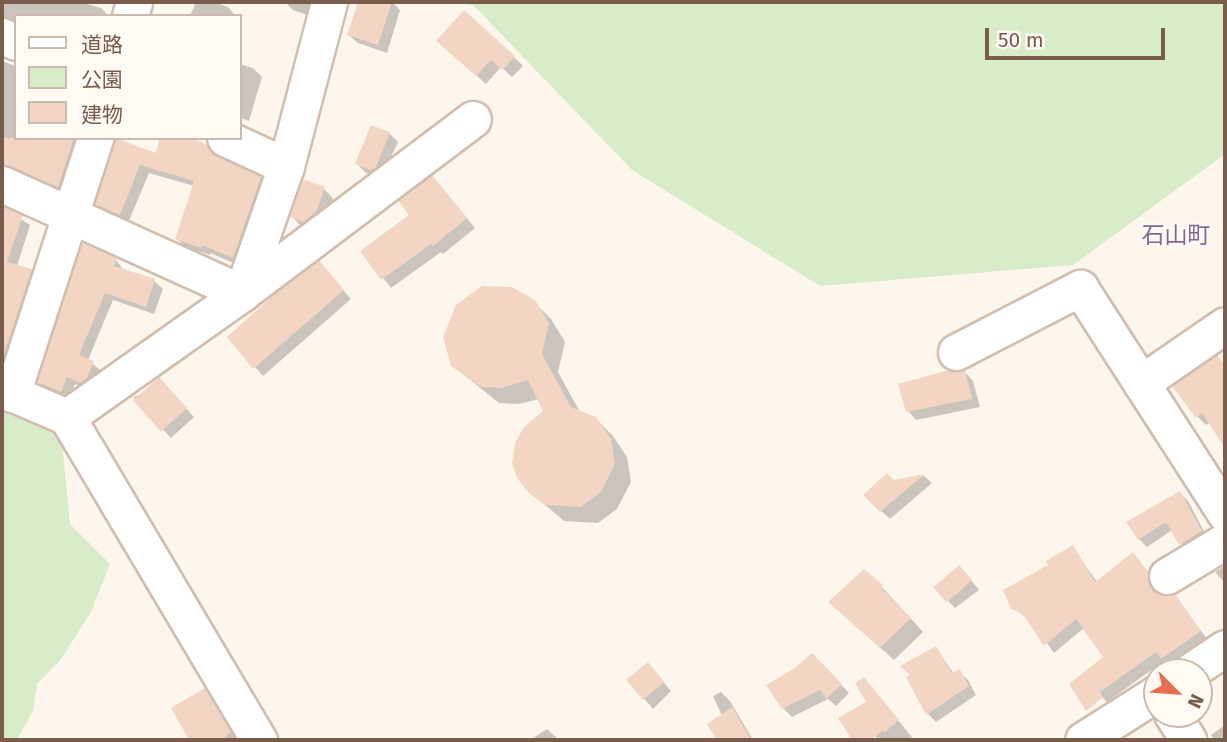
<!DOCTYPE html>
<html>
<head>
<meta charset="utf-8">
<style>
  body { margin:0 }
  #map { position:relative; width:1227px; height:742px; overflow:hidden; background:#fdf6ec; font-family:"Fira Sans","Noto Sans JP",sans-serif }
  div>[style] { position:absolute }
  .green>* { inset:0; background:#d8ecc9 }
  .shadow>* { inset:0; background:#0003 }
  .building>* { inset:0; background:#f3d5c3; transform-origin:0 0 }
  .roads { filter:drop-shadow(2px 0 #d1beb0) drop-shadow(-2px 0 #d1beb0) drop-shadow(0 2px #d1beb0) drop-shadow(0 -2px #d1beb0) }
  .minor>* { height:35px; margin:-17.5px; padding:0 17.5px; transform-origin:17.5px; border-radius:17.5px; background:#fff }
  span { translate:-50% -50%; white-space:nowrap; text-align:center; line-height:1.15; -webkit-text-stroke:5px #fffaf3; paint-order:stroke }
  .quarter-label { font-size:23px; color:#846695 }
  .frame { position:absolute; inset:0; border:4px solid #7a5c4d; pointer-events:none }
  .legend { position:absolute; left:14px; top:14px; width:228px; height:126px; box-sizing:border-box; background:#fffaf3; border:2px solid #cabbb1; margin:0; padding:9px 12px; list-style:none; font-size:21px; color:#7a5c4d }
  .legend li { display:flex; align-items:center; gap:14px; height:35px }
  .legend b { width:35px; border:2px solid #cabbb1 }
  .north { position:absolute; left:1143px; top:658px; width:70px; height:70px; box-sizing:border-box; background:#fffaf3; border:2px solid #cabbb1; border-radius:50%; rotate:115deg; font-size:19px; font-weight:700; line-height:28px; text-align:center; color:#7a5c4d }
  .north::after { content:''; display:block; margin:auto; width:24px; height:32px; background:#e76f51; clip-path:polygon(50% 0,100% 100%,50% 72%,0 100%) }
  .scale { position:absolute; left:985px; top:28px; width:180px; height:32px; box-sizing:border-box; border:4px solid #7a5c4d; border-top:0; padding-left:9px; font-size:21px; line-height:24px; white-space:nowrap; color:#7a5c4d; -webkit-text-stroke:5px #fffaf3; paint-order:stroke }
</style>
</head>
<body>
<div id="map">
  <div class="green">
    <i style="clip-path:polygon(461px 2px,1225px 2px,1225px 154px,1073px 265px,820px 286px,632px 170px,474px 6px)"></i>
    <i style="clip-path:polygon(2px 406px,61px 432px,70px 524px,110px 564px,91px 612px,61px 659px,37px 684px,33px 711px,17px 740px,2px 740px)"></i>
  </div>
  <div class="shadow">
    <i style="clip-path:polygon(2px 2px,80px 2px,101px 8px,109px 16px,16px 16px,16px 21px,2px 18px)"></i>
    <i style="clip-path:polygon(196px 2px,214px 2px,228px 7px,236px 16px,190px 16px)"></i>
    <i style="clip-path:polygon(285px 2px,321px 2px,315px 18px,293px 10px)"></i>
    <i style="clip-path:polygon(370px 2px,392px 2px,400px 10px,387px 53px,358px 43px,349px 35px)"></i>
    <i style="clip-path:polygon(447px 49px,514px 57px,523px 66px,512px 77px,501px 67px,486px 84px)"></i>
    <i style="clip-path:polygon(2px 61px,16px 66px,16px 138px,86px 138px,66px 194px,2px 174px)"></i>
    <i style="clip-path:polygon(240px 64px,253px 68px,262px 77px,249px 121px,240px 118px)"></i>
    <i style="clip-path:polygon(389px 133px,398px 142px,381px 178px,366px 173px,357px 164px)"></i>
    <i style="clip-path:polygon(116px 138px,157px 155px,218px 159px,260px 178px,269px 187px,241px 266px,210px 253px,210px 255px,186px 247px,177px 239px,194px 186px,149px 173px,128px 223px,106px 212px,97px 204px)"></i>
    <i style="clip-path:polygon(440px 186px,475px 228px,443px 254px,441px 252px,391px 288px,363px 252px,412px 216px)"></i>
    <i style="clip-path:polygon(324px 189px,333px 198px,324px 221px,313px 230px,300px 225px,292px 216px)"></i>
    <i style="clip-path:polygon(2px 206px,30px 225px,17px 266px,31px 270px,39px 279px,2px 369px)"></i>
    <i style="clip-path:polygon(116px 260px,124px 271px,154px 281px,163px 289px,154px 314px,113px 300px,88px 360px,101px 371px,94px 387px,89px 390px,75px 384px,70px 399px,47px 390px,39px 382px)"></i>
    <i style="clip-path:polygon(327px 271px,351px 299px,263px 376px,255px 367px)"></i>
    <i style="clip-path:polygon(534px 302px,551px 319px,565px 342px,558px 372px,580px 412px,595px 418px,613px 436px,627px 457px,631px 482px,617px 509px,598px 523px,564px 521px,530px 492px,545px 412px,539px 399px,519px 404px,499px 403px,453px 366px)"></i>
    <i style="clip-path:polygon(1217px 357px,1225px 365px,1225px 445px,1210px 422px,1206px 425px,1197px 416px)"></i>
    <i style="clip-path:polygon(965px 372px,973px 381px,980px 407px,916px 420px,908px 411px)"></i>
    <i style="clip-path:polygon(167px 387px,194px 417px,171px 438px,133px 397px)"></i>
    <i style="clip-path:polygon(924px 476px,932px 483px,890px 519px,865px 496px,894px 482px)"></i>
    <i style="clip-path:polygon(1180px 493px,1188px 501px,1208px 539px,1188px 552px,1172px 530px,1147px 547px,1139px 539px)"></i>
    <i style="clip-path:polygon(1073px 548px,1097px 582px,1133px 555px,1156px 582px,1158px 596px,1174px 596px,1208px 640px,1171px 666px,1165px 660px,1107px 702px,1098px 693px,1106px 657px,1085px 627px,1054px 653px,1030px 620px,1013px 608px,1051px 566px)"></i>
    <i style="clip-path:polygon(1225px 566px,1225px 583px,1215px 572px)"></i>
    <i style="clip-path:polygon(968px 576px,979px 590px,955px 608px,934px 586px)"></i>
    <i style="clip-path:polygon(881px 586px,923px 632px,894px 660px,844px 615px)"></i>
    <i style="clip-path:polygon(936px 648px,954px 674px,959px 671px,968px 680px,976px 695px,936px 722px,928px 714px)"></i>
    <i style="clip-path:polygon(812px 655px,849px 693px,836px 706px,828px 699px,792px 717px,783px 708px,796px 670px)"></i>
    <i style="clip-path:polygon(656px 673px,671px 691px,653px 709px,628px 680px)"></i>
    <i style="clip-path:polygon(204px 690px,213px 699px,238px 740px,189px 740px)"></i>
    <i style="clip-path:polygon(721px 692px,730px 701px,753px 740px,719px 740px,709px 725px,722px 716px,713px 696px)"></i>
    <i style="clip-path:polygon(886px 705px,914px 740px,873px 740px,877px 738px,874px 735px,867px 740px,854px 740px,840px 719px)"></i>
    <i style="clip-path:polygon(1225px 725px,1225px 740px,1214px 740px,1211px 735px)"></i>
    <i style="clip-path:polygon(547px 729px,559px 740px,530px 740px)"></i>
  </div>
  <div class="building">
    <i style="clip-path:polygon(358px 2px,392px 2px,378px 45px,347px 35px)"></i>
    <i style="clip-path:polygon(464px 10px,515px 56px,502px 70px,491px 60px,476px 76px,436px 41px)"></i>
    <i style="clip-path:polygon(371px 125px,390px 132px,376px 167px,371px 170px,355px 164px)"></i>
    <i style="clip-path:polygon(2px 138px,74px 138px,58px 187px,2px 164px)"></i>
    <i style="clip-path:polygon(115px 138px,156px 153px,160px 138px,192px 138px,206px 144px,217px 156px,261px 177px,233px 258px,202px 245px,201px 248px,175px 239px,194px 181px,140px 165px,120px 215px,95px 204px)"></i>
    <i style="clip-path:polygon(432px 175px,467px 218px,433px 246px,431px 244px,381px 280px,360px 251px,409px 215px,398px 200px)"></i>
    <i style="clip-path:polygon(303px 179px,325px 187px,316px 212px,303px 222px,290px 217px)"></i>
    <i style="clip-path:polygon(2px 206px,23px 215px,7px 262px,32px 269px,2px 360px)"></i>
    <i style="clip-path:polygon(82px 243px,117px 258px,114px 266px,155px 279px,146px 307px,105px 293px,79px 355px,94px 361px,87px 378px,80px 383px,67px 377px,61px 392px,37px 382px)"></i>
    <i style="clip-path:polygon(319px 260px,344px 290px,253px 369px,227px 337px,279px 290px)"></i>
    <i style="clip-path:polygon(482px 286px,512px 287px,535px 300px,549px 323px,542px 354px,571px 407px,596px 417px,611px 439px,615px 464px,601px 492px,581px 507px,545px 505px,529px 493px,517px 478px,512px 463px,515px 443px,524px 427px,543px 411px,528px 380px,501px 388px,481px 387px,451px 366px,443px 337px,456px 305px)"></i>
    <i style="clip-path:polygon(1217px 355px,1225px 365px,1225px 448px,1202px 413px,1196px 418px,1172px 386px)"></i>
    <i style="clip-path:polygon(949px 370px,965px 370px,972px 399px,906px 412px,898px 384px)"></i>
    <i style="left:159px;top:377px;width:42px;height:35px;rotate:48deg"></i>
    <i style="clip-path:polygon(887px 473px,894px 480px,925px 474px,880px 512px,863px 495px)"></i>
    <i style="clip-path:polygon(1180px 491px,1202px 531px,1179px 545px,1166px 522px,1138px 540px,1126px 522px)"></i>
    <i style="clip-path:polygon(1073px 545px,1095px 582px,1133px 552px,1148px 572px,1150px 587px,1158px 594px,1175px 594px,1201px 631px,1161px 659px,1156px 652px,1100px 692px,1103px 697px,1086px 711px,1069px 684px,1103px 657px,1076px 619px,1044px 646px,1023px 614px,1011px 609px,1003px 590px,1048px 565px,1046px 561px)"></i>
    <i style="left:959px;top:565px;width:20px;height:34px;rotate:49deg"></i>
    <i style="clip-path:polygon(864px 569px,883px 585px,881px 588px,911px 618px,880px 648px,828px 602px)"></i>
    <i style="clip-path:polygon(936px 646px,952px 673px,960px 669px,969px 686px,926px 715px,906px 677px,910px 675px,900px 666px)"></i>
    <i style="clip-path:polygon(812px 653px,842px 684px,826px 699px,820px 690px,782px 709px,766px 685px,795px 668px)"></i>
    <i style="left:648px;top:662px;width:26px;height:28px;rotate:51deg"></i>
    <i style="clip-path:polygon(864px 677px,899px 720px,884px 733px,883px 731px,870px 740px,852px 740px,838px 718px,866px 702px,855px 683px)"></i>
    <i style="clip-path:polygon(205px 688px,231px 732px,222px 740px,189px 740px,171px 708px)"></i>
    <i style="clip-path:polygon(732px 707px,751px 740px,717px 740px,707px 724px)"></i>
  </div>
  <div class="roads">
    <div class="minor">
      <i style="left:130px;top:16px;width:15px;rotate:-74deg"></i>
      <i style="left:2px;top:36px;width:15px;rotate:23deg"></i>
      <i style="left:286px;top:166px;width:170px;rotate:-75.3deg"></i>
      <i style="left:2px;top:184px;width:264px;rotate:24.4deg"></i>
      <i style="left:242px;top:293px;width:134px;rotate:-70.9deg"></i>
      <i style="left:286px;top:166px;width:67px;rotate:-155.3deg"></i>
      <i style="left:956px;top:352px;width:140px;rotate:-27.3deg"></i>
      <i style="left:1080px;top:288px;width:268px;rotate:57.2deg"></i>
      <i style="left:1141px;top:383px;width:102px;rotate:-34.6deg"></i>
      <i style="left:2px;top:389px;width:71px;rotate:23.3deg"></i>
      <i style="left:67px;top:417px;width:376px;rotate:59.3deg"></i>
      <i style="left:12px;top:394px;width:269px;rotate:-72deg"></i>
      <i style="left:67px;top:417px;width:214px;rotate:-35.3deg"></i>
      <i style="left:242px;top:293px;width:289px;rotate:-37deg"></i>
      <i style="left:1167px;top:576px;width:68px;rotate:-31.1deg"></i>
      <i style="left:1189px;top:672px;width:43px;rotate:-33.7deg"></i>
      <i style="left:1172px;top:714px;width:31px;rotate:58deg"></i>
      <i style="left:1083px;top:740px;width:88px;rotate:-32.4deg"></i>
    </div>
  </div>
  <div class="quarter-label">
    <span style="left:1176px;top:235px">石山町</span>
  </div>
  <div class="frame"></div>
  <ul class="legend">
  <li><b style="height:9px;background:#fff"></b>道路</li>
  <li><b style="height:19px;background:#d8ecc9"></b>公園</li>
  <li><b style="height:19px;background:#f3d5c3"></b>建物</li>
  </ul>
  <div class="north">N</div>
  <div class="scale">50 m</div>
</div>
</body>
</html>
